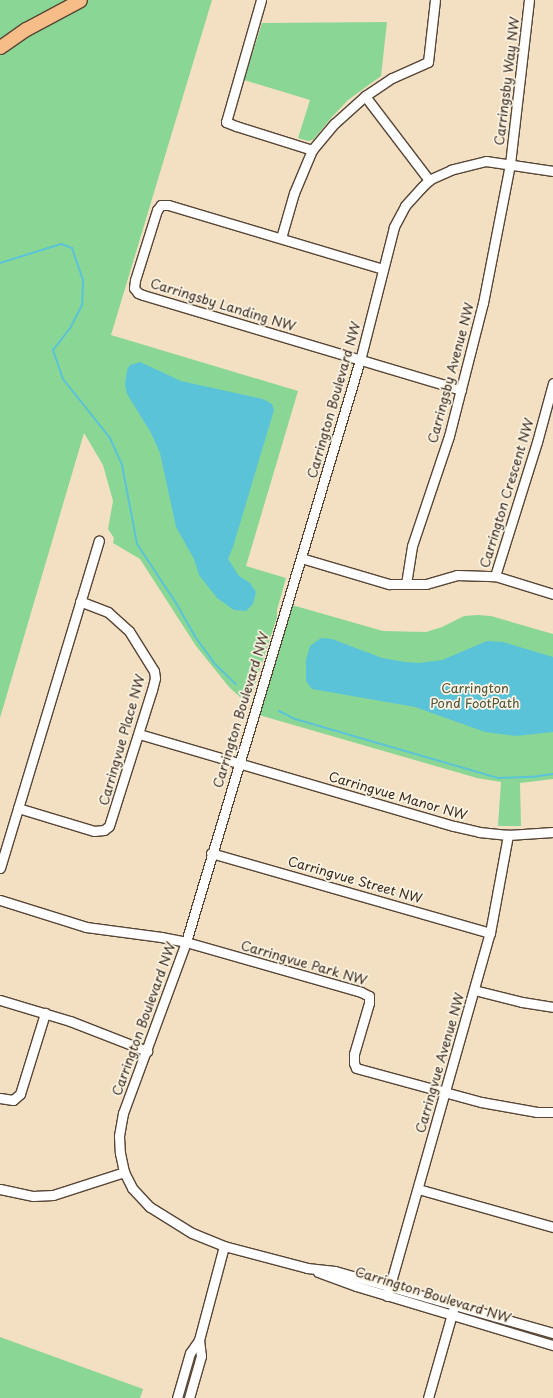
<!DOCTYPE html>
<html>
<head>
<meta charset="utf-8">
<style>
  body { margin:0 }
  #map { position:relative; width:553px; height:1398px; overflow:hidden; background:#f3dfc1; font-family:"Playpen Sans",sans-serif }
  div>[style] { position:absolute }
  .green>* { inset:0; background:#8ad795 }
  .water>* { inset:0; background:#5bc3d8 }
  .stream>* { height:2px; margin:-1px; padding:0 1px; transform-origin:1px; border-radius:1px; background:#5bc3d8 }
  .roads { filter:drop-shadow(1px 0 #574536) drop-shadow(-1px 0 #574536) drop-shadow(0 1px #574536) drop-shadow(0 -1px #574536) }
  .minor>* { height:9px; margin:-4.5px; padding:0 4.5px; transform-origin:4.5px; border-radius:4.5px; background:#fff }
  .highway>* { height:13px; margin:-6.5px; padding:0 6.5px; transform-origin:6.5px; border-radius:6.5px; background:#f7bd88 }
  span { translate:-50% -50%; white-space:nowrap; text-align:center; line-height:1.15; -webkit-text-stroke:3.5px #fcf5e5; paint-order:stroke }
  .street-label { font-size:13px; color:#3b2a1e }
  .park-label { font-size:13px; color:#4f553c }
</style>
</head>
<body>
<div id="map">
  <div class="green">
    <i style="clip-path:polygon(0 0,212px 0,111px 335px,298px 391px,246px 566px,286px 578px,277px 610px,277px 617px,250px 700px,241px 698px,229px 687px,196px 646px,140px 559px,113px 543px,114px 538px,108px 529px,113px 501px,103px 465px,84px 433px,0 718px)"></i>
    <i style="clip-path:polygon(387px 22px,381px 76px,348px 100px,331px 118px,313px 140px,308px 141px,298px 138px,310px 100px,244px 80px,262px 23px)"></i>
    <i style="clip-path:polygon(292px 605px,383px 631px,426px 632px,442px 627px,464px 616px,478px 615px,491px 616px,553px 634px,553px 779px,520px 783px,521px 826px,498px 826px,501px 782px,477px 778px,259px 715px,259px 708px,286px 619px)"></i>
    <i style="clip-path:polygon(0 1337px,143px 1389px,140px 1398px,0 1398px)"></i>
  </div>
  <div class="water">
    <i style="clip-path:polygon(140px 362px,181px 381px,263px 399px,272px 404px,274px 410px,233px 547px,228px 559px,239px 576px,250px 583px,256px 592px,253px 604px,246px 611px,234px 610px,217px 598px,199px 575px,194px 559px,176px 527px,160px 453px,151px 433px,127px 394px,125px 385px,127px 370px,130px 365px)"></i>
    <i style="clip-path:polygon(321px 638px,332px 639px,382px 658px,405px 662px,419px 663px,442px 660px,487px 641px,503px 642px,553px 657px,553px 732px,516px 736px,485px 732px,415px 707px,312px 689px,306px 681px,306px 660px,310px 646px)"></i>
  </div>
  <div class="stream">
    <i style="left:0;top:263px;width:64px;rotate:-17.3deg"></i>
    <i style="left:61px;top:244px;width:12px;rotate:20deg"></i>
    <i style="left:72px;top:248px;width:34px;rotate:71deg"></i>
    <i style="left:83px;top:280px;width:25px;rotate:92deg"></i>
    <i style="left:82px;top:305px;width:25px;rotate:117deg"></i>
    <i style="left:71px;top:327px;width:29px;rotate:128deg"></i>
    <i style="left:53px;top:350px;width:31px;rotate:71deg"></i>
    <i style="left:63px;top:379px;width:75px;rotate:51.5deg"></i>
    <i style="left:110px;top:438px;width:30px;rotate:66deg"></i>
    <i style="left:122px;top:465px;width:80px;rotate:79.2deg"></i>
    <i style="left:137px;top:544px;width:71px;rotate:56.5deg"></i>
    <i style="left:176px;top:603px;width:40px;rotate:60.3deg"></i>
    <i style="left:196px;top:638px;width:32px;rotate:54deg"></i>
    <i style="left:215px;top:664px;width:29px;rotate:44deg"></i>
    <i style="left:279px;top:711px;width:18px;rotate:27deg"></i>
    <i style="left:295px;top:719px;width:211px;rotate:16.2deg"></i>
    <i style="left:498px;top:778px;width:34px;rotate:-2deg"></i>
    <i style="left:532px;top:777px;width:21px;rotate:-8deg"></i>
  </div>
  <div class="roads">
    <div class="minor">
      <i style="left:261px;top:0;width:127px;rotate:106deg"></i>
      <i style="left:226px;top:122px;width:11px;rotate:22deg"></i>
      <i style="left:236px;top:126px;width:80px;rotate:17.5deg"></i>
      <i style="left:365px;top:96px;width:106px;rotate:52.7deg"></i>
      <i style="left:553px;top:171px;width:68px;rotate:-171.5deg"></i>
      <i style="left:486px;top:161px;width:36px;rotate:166deg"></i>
      <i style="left:451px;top:170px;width:24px;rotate:156deg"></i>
      <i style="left:429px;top:180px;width:11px;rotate:135deg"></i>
      <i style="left:421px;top:188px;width:24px;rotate:132deg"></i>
      <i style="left:405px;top:206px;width:24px;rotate:118deg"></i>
      <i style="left:394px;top:227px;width:137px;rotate:104.3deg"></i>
      <i style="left:360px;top:360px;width:607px;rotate:106.65deg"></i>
      <i style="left:186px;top:942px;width:182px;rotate:110.2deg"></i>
      <i style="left:123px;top:1113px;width:23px;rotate:100deg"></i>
      <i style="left:119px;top:1136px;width:17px;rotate:87deg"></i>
      <i style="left:120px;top:1153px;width:19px;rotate:78deg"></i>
      <i style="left:124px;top:1172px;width:18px;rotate:63deg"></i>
      <i style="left:132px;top:1188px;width:26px;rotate:47deg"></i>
      <i style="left:150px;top:1207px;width:49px;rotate:31.8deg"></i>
      <i style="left:192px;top:1233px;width:35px;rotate:22deg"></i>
      <i style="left:224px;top:1246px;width:86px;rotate:14.8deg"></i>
      <i style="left:307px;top:1268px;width:28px;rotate:6deg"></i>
      <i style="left:335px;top:1271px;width:227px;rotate:15.9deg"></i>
      <i style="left:281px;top:238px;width:47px;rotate:-73.9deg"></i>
      <i style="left:294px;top:193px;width:47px;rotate:-67.3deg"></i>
      <i style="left:312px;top:150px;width:35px;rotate:-50deg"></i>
      <i style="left:335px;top:123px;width:40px;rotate:-42deg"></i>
      <i style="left:365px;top:96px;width:32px;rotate:-34deg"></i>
      <i style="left:392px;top:78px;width:39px;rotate:-24deg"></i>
      <i style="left:428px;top:62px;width:62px;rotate:-83.6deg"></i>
      <i style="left:383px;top:269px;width:224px;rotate:-163.4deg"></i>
      <i style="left:168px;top:205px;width:7px;rotate:180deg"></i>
      <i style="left:161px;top:205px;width:6px;rotate:129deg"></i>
      <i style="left:157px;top:210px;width:73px;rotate:107.4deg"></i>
      <i style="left:135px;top:280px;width:8px;rotate:97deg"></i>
      <i style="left:134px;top:288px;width:6px;rotate:51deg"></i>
      <i style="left:138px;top:293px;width:5px;rotate:22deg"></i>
      <i style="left:143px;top:295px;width:332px;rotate:16.6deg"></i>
      <i style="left:301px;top:558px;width:92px;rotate:16.5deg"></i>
      <i style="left:389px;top:584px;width:37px"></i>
      <i style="left:426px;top:584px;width:32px;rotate:-16deg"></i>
      <i style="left:457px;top:575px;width:38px;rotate:2deg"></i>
      <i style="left:495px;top:576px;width:61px;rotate:17.2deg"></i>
      <i style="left:495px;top:576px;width:140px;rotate:-72.6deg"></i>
      <i style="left:537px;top:442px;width:61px;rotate:-74.8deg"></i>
      <i style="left:406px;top:584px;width:38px;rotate:-81deg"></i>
      <i style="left:412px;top:546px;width:116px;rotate:-71.4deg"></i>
      <i style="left:449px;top:436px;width:137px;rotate:-75.7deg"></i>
      <i style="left:483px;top:303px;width:142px;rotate:-79deg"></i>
      <i style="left:510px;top:164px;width:165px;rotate:-83.4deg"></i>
      <i style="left:139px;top:734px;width:328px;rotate:16.3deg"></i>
      <i style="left:454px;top:826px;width:26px;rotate:13deg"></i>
      <i style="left:479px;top:832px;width:29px;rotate:6deg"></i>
      <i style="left:508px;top:835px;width:45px;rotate:-3.8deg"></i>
      <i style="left:18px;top:808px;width:79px;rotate:16.8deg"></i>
      <i style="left:94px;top:831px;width:10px;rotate:-6deg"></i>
      <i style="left:104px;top:830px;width:6px;rotate:-39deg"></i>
      <i style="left:109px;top:826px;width:143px;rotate:-72.5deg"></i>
      <i style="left:152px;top:690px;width:12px;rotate:-76deg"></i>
      <i style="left:155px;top:678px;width:7px;rotate:-98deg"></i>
      <i style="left:154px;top:671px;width:47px;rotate:-122deg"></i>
      <i style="left:129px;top:631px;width:28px;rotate:-138deg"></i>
      <i style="left:108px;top:612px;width:30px;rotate:-159deg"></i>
      <i style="left:211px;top:853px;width:290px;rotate:16deg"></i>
      <i style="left:0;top:868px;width:342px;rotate:-73.2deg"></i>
      <i style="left:0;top:900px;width:90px;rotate:17.4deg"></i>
      <i style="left:86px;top:927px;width:76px;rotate:7.6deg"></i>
      <i style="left:161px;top:937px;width:25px;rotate:11deg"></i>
      <i style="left:186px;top:942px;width:182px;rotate:15.9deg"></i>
      <i style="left:361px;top:992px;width:9px;rotate:27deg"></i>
      <i style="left:369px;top:996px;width:7px;rotate:90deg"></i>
      <i style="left:369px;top:1003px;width:53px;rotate:106.4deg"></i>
      <i style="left:354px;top:1054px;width:9px;rotate:90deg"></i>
      <i style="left:354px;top:1063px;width:5px;rotate:68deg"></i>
      <i style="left:356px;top:1068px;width:130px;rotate:15.2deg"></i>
      <i style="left:481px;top:1102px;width:57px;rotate:10.1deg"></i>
      <i style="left:537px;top:1112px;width:16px"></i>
      <i style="left:474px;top:990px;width:49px;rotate:14deg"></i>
      <i style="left:522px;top:1002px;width:31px;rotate:9deg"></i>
      <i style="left:0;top:1000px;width:73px;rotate:16.7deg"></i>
      <i style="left:70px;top:1021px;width:83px;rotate:21.3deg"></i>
      <i style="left:0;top:1098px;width:13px;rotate:9deg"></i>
      <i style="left:13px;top:1100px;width:9px;rotate:-41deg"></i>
      <i style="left:20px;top:1094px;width:85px;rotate:-72.8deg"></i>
      <i style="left:0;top:1189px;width:34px;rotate:12deg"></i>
      <i style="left:33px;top:1196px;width:20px;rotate:-3deg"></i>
      <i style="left:53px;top:1195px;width:75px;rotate:-17.9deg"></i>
      <i style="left:418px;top:1189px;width:140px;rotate:15.7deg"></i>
      <i style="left:318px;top:1272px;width:40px;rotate:20.2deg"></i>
      <i style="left:356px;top:1286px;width:206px;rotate:16.7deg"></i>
      <i style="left:387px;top:1296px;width:377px;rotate:-74.2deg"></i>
      <i style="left:490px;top:933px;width:100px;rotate:-79.6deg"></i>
      <i style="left:177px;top:1398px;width:47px;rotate:-73.9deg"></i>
      <i style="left:190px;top:1353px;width:16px;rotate:-55deg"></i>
      <i style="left:199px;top:1340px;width:97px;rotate:-75.1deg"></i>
      <i style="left:189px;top:1398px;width:44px;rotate:-74.1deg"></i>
      <i style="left:201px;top:1356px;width:16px;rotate:-97deg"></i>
      <i style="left:428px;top:1398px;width:91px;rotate:-74.1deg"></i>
    </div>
    <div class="highway">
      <i style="left:0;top:47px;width:32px;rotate:-35deg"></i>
      <i style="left:26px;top:29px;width:61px;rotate:-28.2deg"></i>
    </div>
  </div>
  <div class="street-label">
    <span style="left:507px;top:81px;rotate:-83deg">Carringsby Way NW</span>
    <span style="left:223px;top:305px;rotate:17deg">Carringsby Landing NW</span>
    <span style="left:451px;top:373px;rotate:-75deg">Carringsby Avenue NW</span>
    <span style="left:334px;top:400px;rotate:-74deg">Carrington Boulevard NW</span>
    <span style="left:507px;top:493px;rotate:-73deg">Carrington Crescent NW</span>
    <span style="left:241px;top:710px;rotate:-73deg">Carrington Boulevard NW</span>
    <span style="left:122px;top:740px;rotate:-74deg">Carringvue Place NW</span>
    <span style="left:398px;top:796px;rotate:16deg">Carringvue Manor NW</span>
    <span style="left:355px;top:880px;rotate:16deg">Carringvue Street NW</span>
    <span style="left:304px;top:963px;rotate:16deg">Carringvue Park NW</span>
    <span style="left:144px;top:1019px;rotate:-70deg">Carrington Boulevard NW</span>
    <span style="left:440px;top:1063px;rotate:-74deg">Carringvue Avenue NW</span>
    <span style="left:433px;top:1295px;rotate:17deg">Carrington Boulevard NW</span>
  </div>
  <div class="park-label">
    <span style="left:475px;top:696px">Carrington<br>Pond FootPath</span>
  </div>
</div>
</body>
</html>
